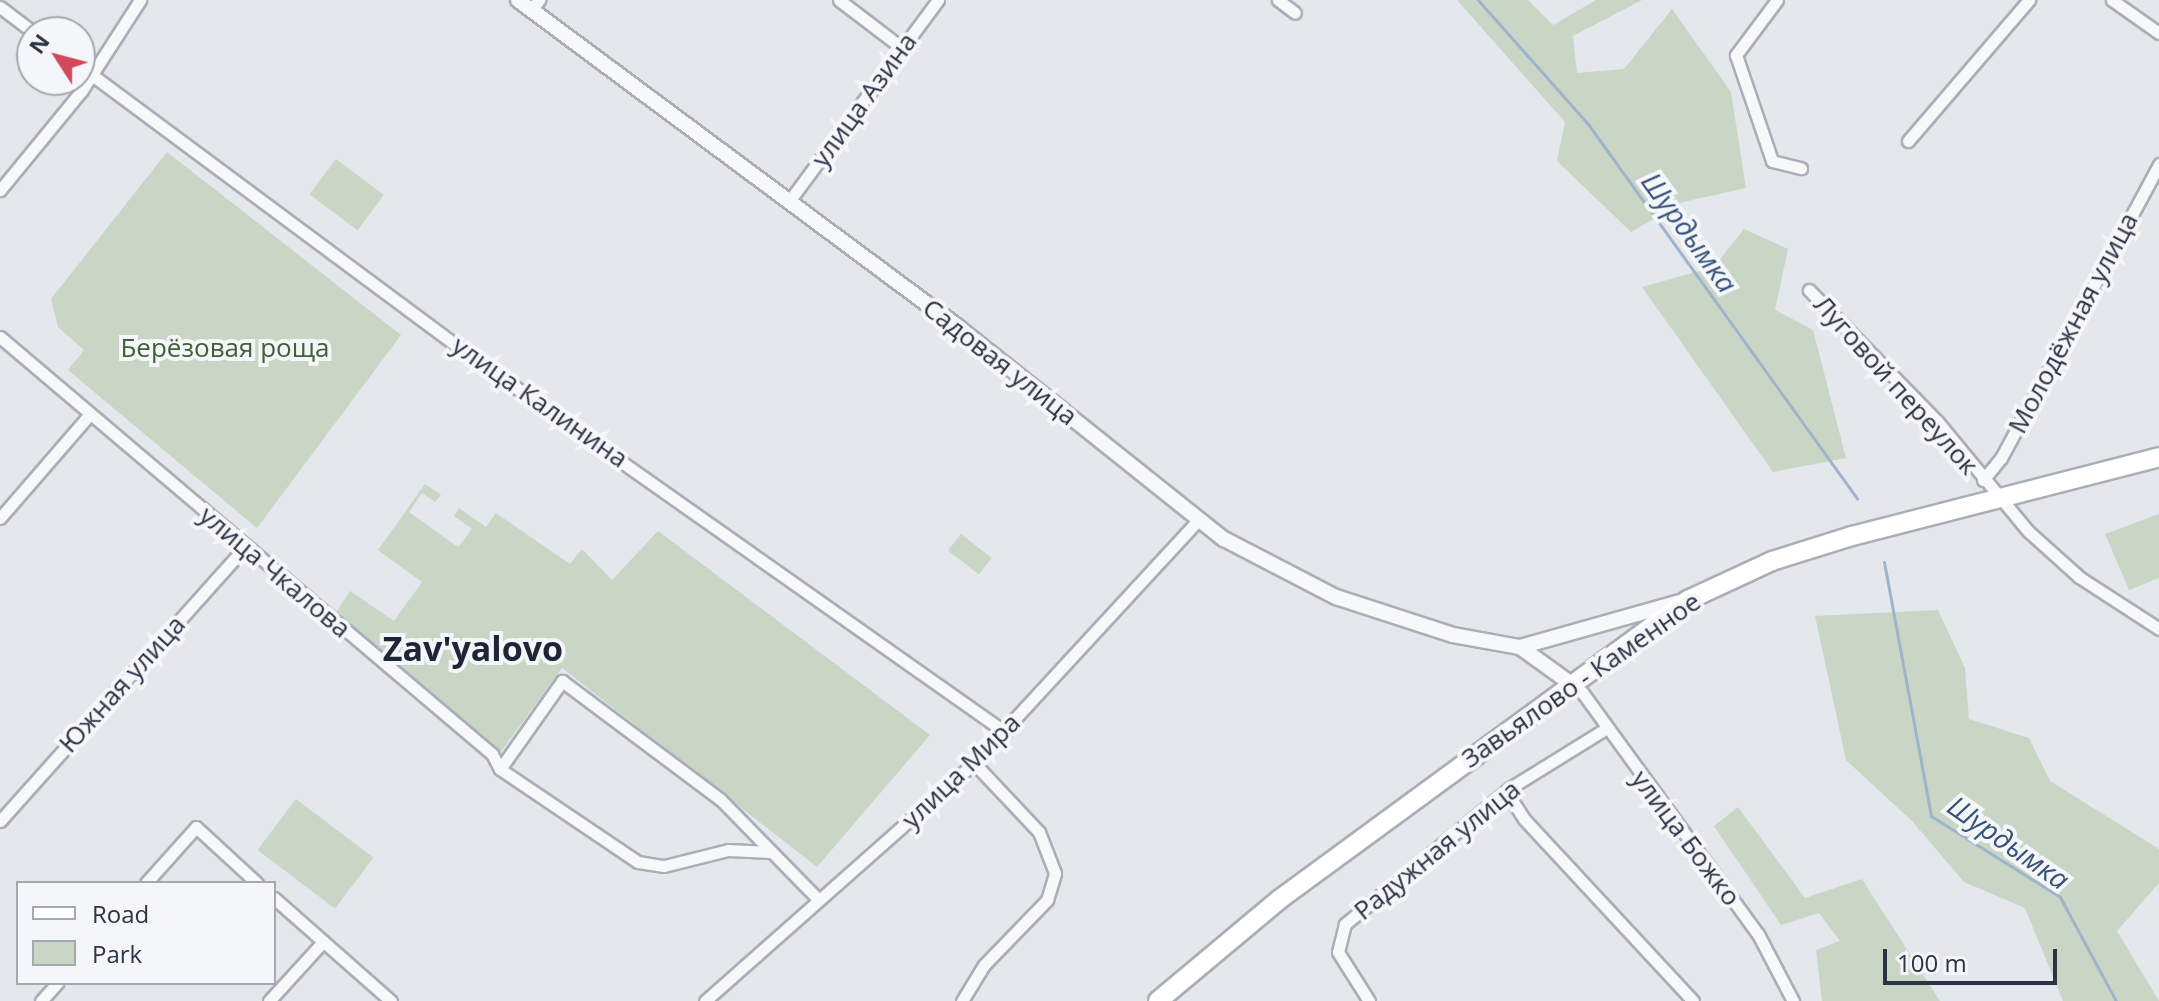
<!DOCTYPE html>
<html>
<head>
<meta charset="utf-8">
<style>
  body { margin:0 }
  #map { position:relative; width:2159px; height:1001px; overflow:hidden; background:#e4e7ec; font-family:"Open Sans",sans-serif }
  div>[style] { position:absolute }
  .green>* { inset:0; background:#c9d6c5; transform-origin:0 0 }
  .stream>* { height:3px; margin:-1.5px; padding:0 1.5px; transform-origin:1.5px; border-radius:1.5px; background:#9fb4cc }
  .roads { filter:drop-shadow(2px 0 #a9aeb7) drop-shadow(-2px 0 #a9aeb7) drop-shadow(0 2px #a9aeb7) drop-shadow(0 -2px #a9aeb7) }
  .minor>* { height:11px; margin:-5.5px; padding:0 5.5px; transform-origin:5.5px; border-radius:5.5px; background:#f7f8fa }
  .tertiary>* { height:14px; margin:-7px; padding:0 7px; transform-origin:7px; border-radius:7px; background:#f7f8fa }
  .primary>* { height:18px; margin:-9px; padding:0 9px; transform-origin:9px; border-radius:9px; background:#fff }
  span { translate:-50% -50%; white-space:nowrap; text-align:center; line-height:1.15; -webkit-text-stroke:8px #f4f6f9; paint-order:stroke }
  .street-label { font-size:26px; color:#2b3445 }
  .park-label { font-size:26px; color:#3f6138 }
  .water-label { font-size:28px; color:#34527a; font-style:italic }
  .district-label { font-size:34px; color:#1d2536; font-weight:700 }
  .legend { position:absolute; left:16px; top:881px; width:260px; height:104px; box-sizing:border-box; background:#f4f6f9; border:2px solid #a4a8b1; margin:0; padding:10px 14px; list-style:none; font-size:24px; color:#2b3445 }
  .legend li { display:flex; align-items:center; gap:16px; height:40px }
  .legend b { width:40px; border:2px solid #a4a8b1 }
  .north { position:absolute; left:16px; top:16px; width:80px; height:80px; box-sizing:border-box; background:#f4f6f9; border:2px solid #a4a8b1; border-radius:50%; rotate:306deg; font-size:22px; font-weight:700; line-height:32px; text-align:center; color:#2b3445 }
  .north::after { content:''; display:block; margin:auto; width:28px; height:36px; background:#d1495b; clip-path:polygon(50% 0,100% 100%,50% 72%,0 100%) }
  .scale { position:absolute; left:1883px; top:949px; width:174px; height:36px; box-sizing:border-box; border:4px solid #2b3445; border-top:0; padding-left:10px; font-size:24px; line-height:28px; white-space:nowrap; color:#2b3445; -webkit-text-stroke:6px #f4f6f9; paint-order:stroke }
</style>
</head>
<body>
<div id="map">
  <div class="green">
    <i style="clip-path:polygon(1457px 0,1528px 0,1553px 25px,1596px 0,1642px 0,1573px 36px,1577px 73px,1624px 69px,1672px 9px,1731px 92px,1746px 188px,1683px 202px,1631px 232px,1557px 161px,1565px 122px)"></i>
    <i style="clip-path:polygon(167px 152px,401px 335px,257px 528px,68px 370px,84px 350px,58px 327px,51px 299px)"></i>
    <i style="left:336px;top:159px;width:60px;height:44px;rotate:37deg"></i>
    <i style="clip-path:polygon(1744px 229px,1788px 249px,1775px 310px,1813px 330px,1846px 458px,1773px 472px,1642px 287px,1714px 267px)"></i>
    <i style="clip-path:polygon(425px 484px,441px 495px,435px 502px,422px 493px,409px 512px,458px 547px,472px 529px,454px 516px,459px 508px,486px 527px,496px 513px,570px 564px,582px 549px,612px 580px,658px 531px,930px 735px,817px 867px,562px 668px,500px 753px,334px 616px,350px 591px,394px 621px,422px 582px,378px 550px)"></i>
    <i style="clip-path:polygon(2159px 514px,2159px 578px,2129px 590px,2105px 534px)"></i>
    <i style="left:961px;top:534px;width:39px;height:21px;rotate:38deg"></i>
    <i style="clip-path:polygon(1938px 610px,1965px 668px,1969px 719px,2029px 738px,2050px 781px,2159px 849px,2159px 883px,2117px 931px,2159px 1001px,2063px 1001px,2025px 908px,1964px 882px,1912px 821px,1846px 760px,1815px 616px)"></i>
    <i style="left:296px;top:799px;width:97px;height:64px;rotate:37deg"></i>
    <i style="clip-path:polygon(1738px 807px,1805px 898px,1862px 879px,1940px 1001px,1822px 1001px,1816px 950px,1840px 941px,1819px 913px,1781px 925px,1714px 826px)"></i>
  </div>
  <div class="stream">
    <i style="left:1478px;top:0;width:166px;rotate:48.4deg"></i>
    <i style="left:1588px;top:124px;width:461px;rotate:54.3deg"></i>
    <i style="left:1884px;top:562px;width:258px;rotate:79.5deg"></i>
    <i style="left:1931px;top:816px;width:152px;rotate:32.1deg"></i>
    <i style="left:2060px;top:897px;width:118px;rotate:61.7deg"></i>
  </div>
  <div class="roads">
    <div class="minor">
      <i style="left:839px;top:0;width:79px;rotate:37.3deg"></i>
      <i style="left:1278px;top:0;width:21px;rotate:37deg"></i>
      <i style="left:1777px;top:0;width:69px;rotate:126.7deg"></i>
      <i style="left:1736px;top:55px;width:112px;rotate:71.2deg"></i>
      <i style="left:1772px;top:161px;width:30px;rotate:14deg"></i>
      <i style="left:2112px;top:0;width:57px;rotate:35.1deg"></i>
      <i style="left:0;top:7px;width:41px;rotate:37.1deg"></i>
      <i style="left:531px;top:10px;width:13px;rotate:-51deg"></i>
      <i style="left:80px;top:66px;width:478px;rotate:36.6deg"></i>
      <i style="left:464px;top:351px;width:662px;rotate:35.16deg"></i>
      <i style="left:1908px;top:141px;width:186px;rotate:-49.4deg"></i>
      <i style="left:0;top:190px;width:129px;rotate:-50.6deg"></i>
      <i style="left:82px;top:90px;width:107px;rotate:-57.2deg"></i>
      <i style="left:790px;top:200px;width:249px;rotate:-53.5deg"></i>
      <i style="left:1809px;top:290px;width:183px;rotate:45.7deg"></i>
      <i style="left:1937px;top:421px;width:143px;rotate:50.4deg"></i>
      <i style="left:2028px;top:531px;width:69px;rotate:42deg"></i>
      <i style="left:2079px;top:577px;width:95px;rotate:33deg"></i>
      <i style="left:0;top:337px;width:645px;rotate:40.28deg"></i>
      <i style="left:492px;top:754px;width:17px;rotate:62deg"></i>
      <i style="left:500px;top:769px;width:166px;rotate:34deg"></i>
      <i style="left:638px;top:862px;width:26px;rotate:9deg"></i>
      <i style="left:664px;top:866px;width:66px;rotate:-14deg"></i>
      <i style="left:728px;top:850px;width:42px;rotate:2.7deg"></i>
      <i style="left:1983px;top:480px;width:28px;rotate:-51deg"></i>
      <i style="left:2001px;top:458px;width:334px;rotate:-61.7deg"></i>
      <i style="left:0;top:518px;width:138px;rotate:-49.1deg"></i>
      <i style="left:1570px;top:683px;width:15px;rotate:37deg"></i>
      <i style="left:1582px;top:692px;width:299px;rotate:54deg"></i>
      <i style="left:1758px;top:934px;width:76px;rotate:62.4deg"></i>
      <i style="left:500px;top:769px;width:108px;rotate:-54.8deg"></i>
      <i style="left:562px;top:681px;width:197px;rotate:36.8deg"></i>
      <i style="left:720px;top:799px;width:141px;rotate:45.6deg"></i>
      <i style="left:1506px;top:791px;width:33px;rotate:57deg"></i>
      <i style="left:1524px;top:819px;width:248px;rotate:47.1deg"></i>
      <i style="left:0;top:821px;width:368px;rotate:-48.2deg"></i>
      <i style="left:146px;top:883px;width:75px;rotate:-48.2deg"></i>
      <i style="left:196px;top:827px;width:83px;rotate:42.6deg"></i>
      <i style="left:274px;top:898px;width:156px;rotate:41.4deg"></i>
      <i style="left:41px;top:1001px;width:24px;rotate:-48deg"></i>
      <i style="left:269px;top:1001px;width:79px;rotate:-47.6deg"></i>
      <i style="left:705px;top:1001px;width:359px;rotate:-41.5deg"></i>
      <i style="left:974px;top:763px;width:329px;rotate:-47.3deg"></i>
      <i style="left:962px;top:1001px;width:42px;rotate:-58.6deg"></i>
      <i style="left:984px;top:965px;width:91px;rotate:-45.9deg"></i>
      <i style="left:1047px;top:900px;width:28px;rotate:-73deg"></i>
      <i style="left:1055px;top:873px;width:44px;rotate:-111.3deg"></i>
      <i style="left:1039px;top:832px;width:95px;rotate:-133.3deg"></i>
      <i style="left:1369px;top:1001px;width:58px;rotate:-122.3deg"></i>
      <i style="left:1338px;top:952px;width:29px;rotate:-76deg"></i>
      <i style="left:1345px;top:924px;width:214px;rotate:-39.5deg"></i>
      <i style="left:1510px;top:788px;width:112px;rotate:-31.8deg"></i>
    </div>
    <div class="tertiary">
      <i style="left:518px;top:0;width:548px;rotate:36.62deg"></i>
      <i style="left:958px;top:327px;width:340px;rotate:38.6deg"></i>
      <i style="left:1224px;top:539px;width:126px;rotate:27.4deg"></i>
      <i style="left:1336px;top:597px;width:123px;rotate:18deg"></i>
      <i style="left:1453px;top:635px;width:68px;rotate:10.2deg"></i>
      <i style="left:1520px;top:647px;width:62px;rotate:35.8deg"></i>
      <i style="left:1520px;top:647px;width:166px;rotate:-15.7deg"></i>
    </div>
    <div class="primary">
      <i style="left:1158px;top:1001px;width:159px;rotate:-39.9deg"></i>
      <i style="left:1280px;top:899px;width:506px;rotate:-36.24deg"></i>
      <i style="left:1688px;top:600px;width:93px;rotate:-24.9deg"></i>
      <i style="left:1772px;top:561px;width:84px;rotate:-17.4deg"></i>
      <i style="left:1852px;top:536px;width:317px;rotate:-14.4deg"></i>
    </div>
  </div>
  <div class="street-label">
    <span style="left:864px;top:100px;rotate:-54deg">улица Азина</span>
    <span style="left:2073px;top:323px;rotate:-62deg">Молодёжная улица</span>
    <span style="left:1000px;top:362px;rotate:38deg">Садовая улица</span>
    <span style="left:1896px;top:385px;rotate:48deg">Луговой переулок</span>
    <span style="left:540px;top:402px;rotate:35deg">улица Калинина</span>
    <span style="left:275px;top:572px;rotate:40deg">улица Чкалова</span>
    <span style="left:1581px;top:680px;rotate:-35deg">Завьялово - Каменное</span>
    <span style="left:122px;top:684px;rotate:-48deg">Южная улица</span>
    <span style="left:961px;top:771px;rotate:-44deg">улица Мира</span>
    <span style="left:1686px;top:838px;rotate:53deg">улица Божко</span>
    <span style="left:1437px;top:850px;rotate:-39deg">Радужная улица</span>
  </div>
  <div class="park-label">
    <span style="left:225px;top:348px">Берёзовая роща</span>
  </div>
  <div class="water-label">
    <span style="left:1690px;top:232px;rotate:54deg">Шурдымка</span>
    <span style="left:2009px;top:842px;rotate:35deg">Шурдымка</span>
  </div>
  <div class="district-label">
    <span style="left:473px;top:649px">Zav'yalovo</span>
  </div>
  <ul class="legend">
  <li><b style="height:10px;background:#fff"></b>Road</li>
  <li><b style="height:22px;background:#c9d6c5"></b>Park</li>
  </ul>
  <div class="north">N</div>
  <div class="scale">100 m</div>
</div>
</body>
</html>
